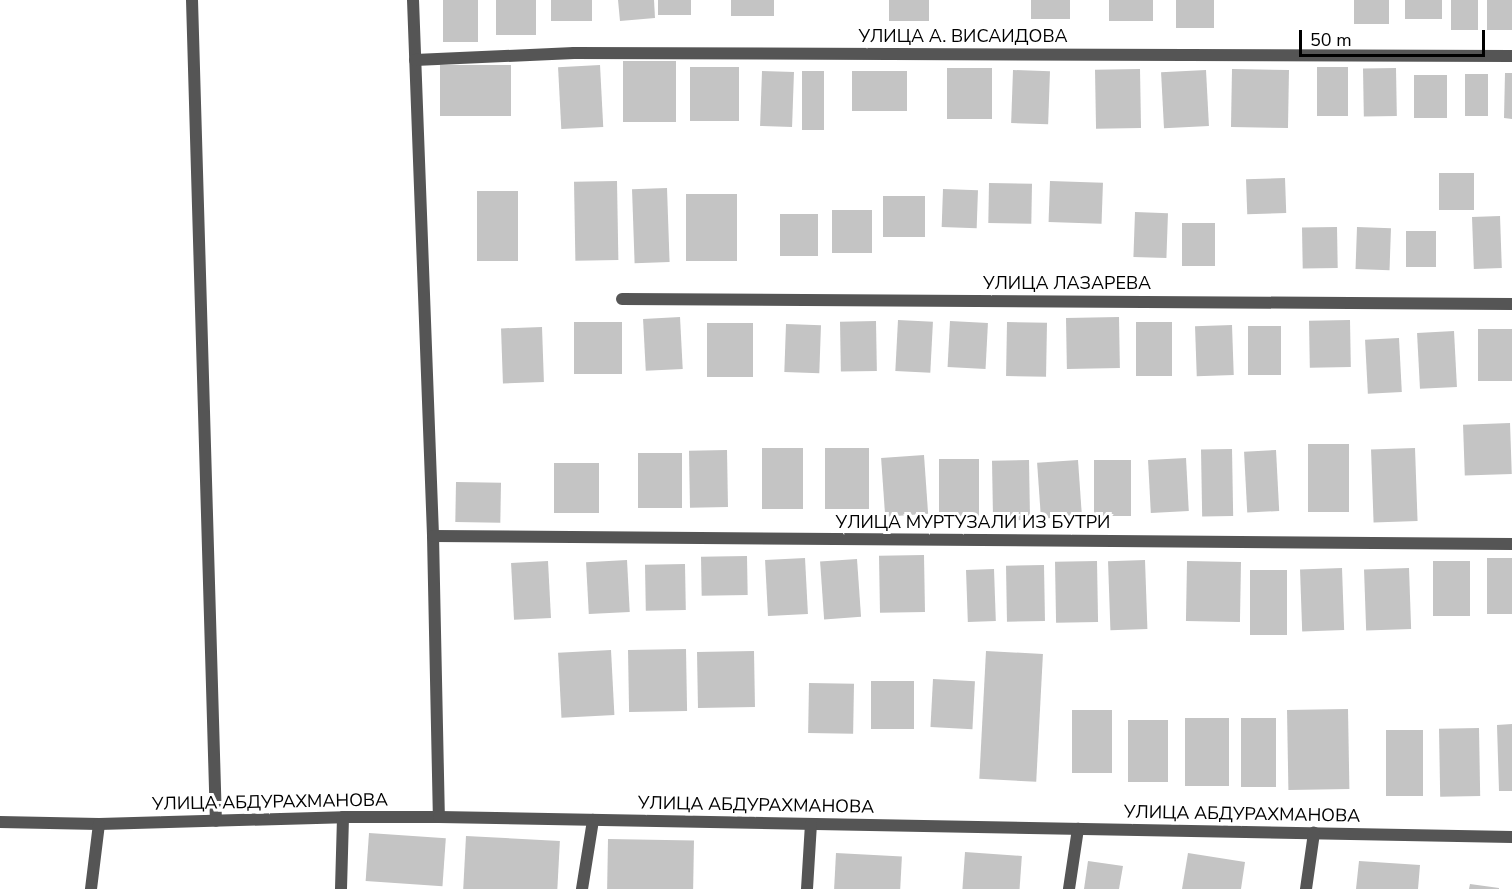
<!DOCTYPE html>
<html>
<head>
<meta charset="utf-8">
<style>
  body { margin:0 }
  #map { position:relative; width:1512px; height:889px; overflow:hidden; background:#fff; font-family:"Nunito Sans",sans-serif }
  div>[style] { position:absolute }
  .building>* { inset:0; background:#c4c4c4; transform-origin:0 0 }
  .minor>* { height:12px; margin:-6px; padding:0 6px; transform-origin:6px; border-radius:6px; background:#555 }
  span { translate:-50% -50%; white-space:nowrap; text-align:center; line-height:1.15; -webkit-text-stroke:6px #fff; paint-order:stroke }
  .street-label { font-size:18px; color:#000 }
  .scale { position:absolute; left:1299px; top:30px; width:186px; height:27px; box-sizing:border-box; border:3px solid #000; border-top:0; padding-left:8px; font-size:18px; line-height:21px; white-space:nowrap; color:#000; -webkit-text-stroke:4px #fff; paint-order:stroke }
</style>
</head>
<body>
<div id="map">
  <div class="building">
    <i style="left:443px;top:0;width:35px;height:42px"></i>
    <i style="left:496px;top:0;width:40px;height:35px"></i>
    <i style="left:551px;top:0;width:41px;height:21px"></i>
    <i style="clip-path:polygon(618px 0,654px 0,655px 18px,620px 21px)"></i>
    <i style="left:658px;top:0;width:33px;height:15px"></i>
    <i style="left:731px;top:0;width:43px;height:16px"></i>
    <i style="left:889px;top:0;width:40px;height:21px"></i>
    <i style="left:1031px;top:0;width:39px;height:19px"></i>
    <i style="left:1109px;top:0;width:44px;height:21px"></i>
    <i style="left:1176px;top:0;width:38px;height:28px"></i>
    <i style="left:1354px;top:0;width:35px;height:24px"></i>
    <i style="left:1405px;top:0;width:37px;height:19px"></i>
    <i style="left:1451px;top:0;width:27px;height:30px"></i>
    <i style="left:1487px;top:0;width:25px;height:30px"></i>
    <i style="left:623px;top:61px;width:53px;height:61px"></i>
    <i style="left:440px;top:65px;width:71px;height:51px"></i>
    <i style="left:600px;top:65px;width:62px;height:42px;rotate:87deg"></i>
    <i style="left:690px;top:67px;width:49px;height:54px"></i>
    <i style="left:1317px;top:67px;width:31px;height:49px"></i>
    <i style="left:947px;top:68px;width:45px;height:51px"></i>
    <i style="left:1396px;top:68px;width:48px;height:33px;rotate:89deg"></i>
    <i style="left:1140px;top:69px;width:59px;height:45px;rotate:89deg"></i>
    <i style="left:1232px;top:69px;width:57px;height:58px;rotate:1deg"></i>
    <i style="left:1013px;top:70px;width:37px;height:53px;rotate:2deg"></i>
    <i style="left:1206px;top:70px;width:56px;height:45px;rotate:87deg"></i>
    <i style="left:762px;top:71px;width:32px;height:55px;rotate:2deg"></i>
    <i style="left:802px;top:71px;width:22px;height:59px"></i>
    <i style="left:907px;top:71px;width:40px;height:55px;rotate:90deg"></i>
    <i style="clip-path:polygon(1505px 73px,1512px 73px,1512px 119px,1504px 118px)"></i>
    <i style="left:1465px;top:74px;width:23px;height:42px"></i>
    <i style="left:1414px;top:75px;width:33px;height:43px"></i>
    <i style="left:1474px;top:173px;width:37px;height:35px;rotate:90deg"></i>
    <i style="left:1285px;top:178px;width:35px;height:39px;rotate:88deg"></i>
    <i style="left:617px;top:181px;width:79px;height:43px;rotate:89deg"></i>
    <i style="left:1050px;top:181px;width:53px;height:41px;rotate:2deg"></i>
    <i style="left:989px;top:183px;width:43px;height:40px;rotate:1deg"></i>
    <i style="left:667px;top:188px;width:74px;height:35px;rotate:88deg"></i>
    <i style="left:943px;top:189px;width:35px;height:38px;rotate:2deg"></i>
    <i style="left:477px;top:191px;width:41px;height:70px"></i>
    <i style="left:686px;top:194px;width:51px;height:67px"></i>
    <i style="left:883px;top:196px;width:42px;height:41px"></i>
    <i style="left:832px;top:210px;width:40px;height:43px"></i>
    <i style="left:1135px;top:212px;width:33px;height:45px;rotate:2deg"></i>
    <i style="left:780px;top:214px;width:38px;height:42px"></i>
    <i style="left:1500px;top:216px;width:52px;height:28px;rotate:88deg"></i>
    <i style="left:1182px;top:223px;width:33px;height:43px"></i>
    <i style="left:1337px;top:227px;width:41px;height:35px;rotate:89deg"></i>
    <i style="left:1357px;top:227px;width:34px;height:42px;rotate:2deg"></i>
    <i style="left:1406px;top:231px;width:30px;height:36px"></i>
    <i style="left:680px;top:317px;width:52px;height:37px;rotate:87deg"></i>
    <i style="left:1119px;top:317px;width:51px;height:53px;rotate:89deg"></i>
    <i style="left:898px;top:320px;width:35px;height:51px;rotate:3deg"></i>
    <i style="left:1350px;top:320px;width:47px;height:41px;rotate:89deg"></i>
    <i style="left:876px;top:321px;width:50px;height:36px;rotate:89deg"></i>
    <i style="left:950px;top:321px;width:38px;height:46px;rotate:3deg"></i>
    <i style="left:622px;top:322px;width:52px;height:48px;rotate:90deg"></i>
    <i style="left:1007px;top:322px;width:40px;height:54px;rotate:1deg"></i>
    <i style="left:1136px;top:322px;width:36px;height:54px"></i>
    <i style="left:707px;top:323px;width:46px;height:54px"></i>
    <i style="left:786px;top:324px;width:35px;height:48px;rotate:2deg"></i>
    <i style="left:1232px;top:325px;width:50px;height:37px;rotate:88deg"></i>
    <i style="left:1248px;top:326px;width:33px;height:49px"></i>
    <i style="left:542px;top:327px;width:55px;height:41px;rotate:88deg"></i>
    <i style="left:1478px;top:329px;width:34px;height:52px"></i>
    <i style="left:1454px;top:331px;width:56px;height:37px;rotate:87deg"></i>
    <i style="left:1399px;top:338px;width:54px;height:34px;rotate:87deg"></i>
    <i style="left:1510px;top:423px;width:51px;height:47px;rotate:88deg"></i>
    <i style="left:1308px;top:444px;width:41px;height:68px"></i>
    <i style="left:762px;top:448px;width:41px;height:61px"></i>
    <i style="left:825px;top:448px;width:44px;height:61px"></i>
    <i style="left:1415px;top:448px;width:73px;height:44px;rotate:88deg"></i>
    <i style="left:1232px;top:449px;width:67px;height:31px;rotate:89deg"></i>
    <i style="left:727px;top:450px;width:57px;height:38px;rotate:89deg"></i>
    <i style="left:1276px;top:450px;width:61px;height:32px;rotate:87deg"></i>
    <i style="left:638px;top:453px;width:44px;height:55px"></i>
    <i style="left:924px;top:455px;width:59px;height:43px;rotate:86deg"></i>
    <i style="left:1186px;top:458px;width:53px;height:38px;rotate:87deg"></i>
    <i style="left:939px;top:459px;width:40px;height:58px"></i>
    <i style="left:1029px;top:460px;width:60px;height:37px;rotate:89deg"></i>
    <i style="left:1078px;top:460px;width:56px;height:41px;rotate:86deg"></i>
    <i style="left:1094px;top:460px;width:37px;height:56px"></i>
    <i style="left:554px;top:463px;width:45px;height:50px"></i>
    <i style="left:456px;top:482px;width:45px;height:40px;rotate:1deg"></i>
    <i style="left:924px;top:555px;width:57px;height:45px;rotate:89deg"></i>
    <i style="left:747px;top:556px;width:39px;height:46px;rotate:89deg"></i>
    <i style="left:805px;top:558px;width:56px;height:40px;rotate:87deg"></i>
    <i style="left:1512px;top:558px;width:56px;height:25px;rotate:90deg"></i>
    <i style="left:857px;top:559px;width:58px;height:37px;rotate:86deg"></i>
    <i style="left:627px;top:560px;width:52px;height:41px;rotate:87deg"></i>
    <i style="left:1145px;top:560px;width:69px;height:37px;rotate:88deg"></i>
    <i style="left:548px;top:561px;width:57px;height:37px;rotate:87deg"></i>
    <i style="left:1097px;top:561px;width:61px;height:42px;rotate:89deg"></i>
    <i style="left:1187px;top:561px;width:54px;height:60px;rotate:1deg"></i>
    <i style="left:1433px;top:561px;width:37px;height:55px"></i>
    <i style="left:685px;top:564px;width:46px;height:40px;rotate:89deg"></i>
    <i style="left:1044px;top:565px;width:56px;height:38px;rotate:89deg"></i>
    <i style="left:1342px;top:568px;width:62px;height:42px;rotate:88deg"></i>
    <i style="left:1409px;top:568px;width:61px;height:45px;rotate:88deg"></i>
    <i style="left:994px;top:569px;width:52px;height:28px;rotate:88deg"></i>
    <i style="left:1250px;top:570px;width:37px;height:65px"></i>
    <i style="left:686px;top:649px;width:62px;height:58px;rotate:89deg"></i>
    <i style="left:611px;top:650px;width:65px;height:53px;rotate:87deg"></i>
    <i style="left:754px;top:651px;width:56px;height:57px;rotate:89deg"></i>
    <i style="left:986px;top:651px;width:57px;height:128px;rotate:3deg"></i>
    <i style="left:933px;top:679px;width:42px;height:48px;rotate:3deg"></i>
    <i style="left:871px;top:681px;width:43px;height:48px"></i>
    <i style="left:809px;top:683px;width:45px;height:50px;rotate:1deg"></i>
    <i style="left:1348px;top:709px;width:80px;height:61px;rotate:89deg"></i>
    <i style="left:1072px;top:710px;width:40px;height:63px"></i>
    <i style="left:1185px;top:718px;width:44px;height:68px"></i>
    <i style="left:1241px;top:718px;width:35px;height:69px"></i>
    <i style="left:1128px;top:720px;width:40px;height:62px"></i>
    <i style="clip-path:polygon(1512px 724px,1512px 791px,1499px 791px,1497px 725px)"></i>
    <i style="left:1479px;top:728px;width:68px;height:40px;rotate:89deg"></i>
    <i style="left:1386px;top:730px;width:37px;height:66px"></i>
    <i style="left:369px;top:833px;width:77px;height:48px;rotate:4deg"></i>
    <i style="left:466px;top:836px;width:94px;height:53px;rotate:3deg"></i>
    <i style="left:608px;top:839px;width:86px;height:50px;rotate:1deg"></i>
    <i style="left:965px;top:852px;width:57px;height:37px;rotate:4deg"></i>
    <i style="left:836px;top:853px;width:66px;height:36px;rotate:3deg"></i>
    <i style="clip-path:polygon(1188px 853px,1245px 862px,1241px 889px,1182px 889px)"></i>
    <i style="clip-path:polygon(1088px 861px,1123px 866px,1119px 889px,1084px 889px)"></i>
    <i style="clip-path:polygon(1359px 861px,1420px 865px,1418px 889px,1356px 889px)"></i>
    <i style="clip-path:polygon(1470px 884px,1499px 888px,1499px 889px,1469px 889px)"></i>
  </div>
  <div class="minor">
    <i style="left:192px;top:0;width:821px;rotate:88.33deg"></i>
    <i style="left:413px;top:0;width:536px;rotate:87.86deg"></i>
    <i style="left:433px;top:536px;width:281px;rotate:88.8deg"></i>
    <i style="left:415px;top:60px;width:159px;rotate:-2.5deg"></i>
    <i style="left:574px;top:53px;width:938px;rotate:0.18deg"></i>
    <i style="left:622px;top:299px;width:890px;rotate:0.32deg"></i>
    <i style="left:433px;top:536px;width:1079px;rotate:0.42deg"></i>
    <i style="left:0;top:822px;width:99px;rotate:1.2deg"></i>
    <i style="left:99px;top:824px;width:244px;rotate:-1.6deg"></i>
    <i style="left:343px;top:817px;width:96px"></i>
    <i style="left:439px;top:817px;width:1073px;rotate:1.07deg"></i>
    <i style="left:91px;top:889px;width:65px;rotate:-83deg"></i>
    <i style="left:341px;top:889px;width:72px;rotate:-88.4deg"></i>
    <i style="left:582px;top:889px;width:70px;rotate:-80.9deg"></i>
    <i style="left:807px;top:889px;width:65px;rotate:-86.5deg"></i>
    <i style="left:1069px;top:889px;width:61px;rotate:-81.5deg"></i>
    <i style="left:1306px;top:889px;width:57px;rotate:-81.9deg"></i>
  </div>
  <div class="street-label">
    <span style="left:963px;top:36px">УЛИЦА А. ВИСАИДОВА</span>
    <span style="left:1067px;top:283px">УЛИЦА ЛАЗАРЕВА</span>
    <span style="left:973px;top:522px">УЛИЦА МУРТУЗАЛИ ИЗ БУТРИ</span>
    <span style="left:270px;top:802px;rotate:-1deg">УЛИЦА АБДУРАХМАНОВА</span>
    <span style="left:756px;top:805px;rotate:1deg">УЛИЦА АБДУРАХМАНОВА</span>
    <span style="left:1242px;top:814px;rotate:1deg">УЛИЦА АБДУРАХМАНОВА</span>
  </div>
  <div class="scale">50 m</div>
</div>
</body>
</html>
